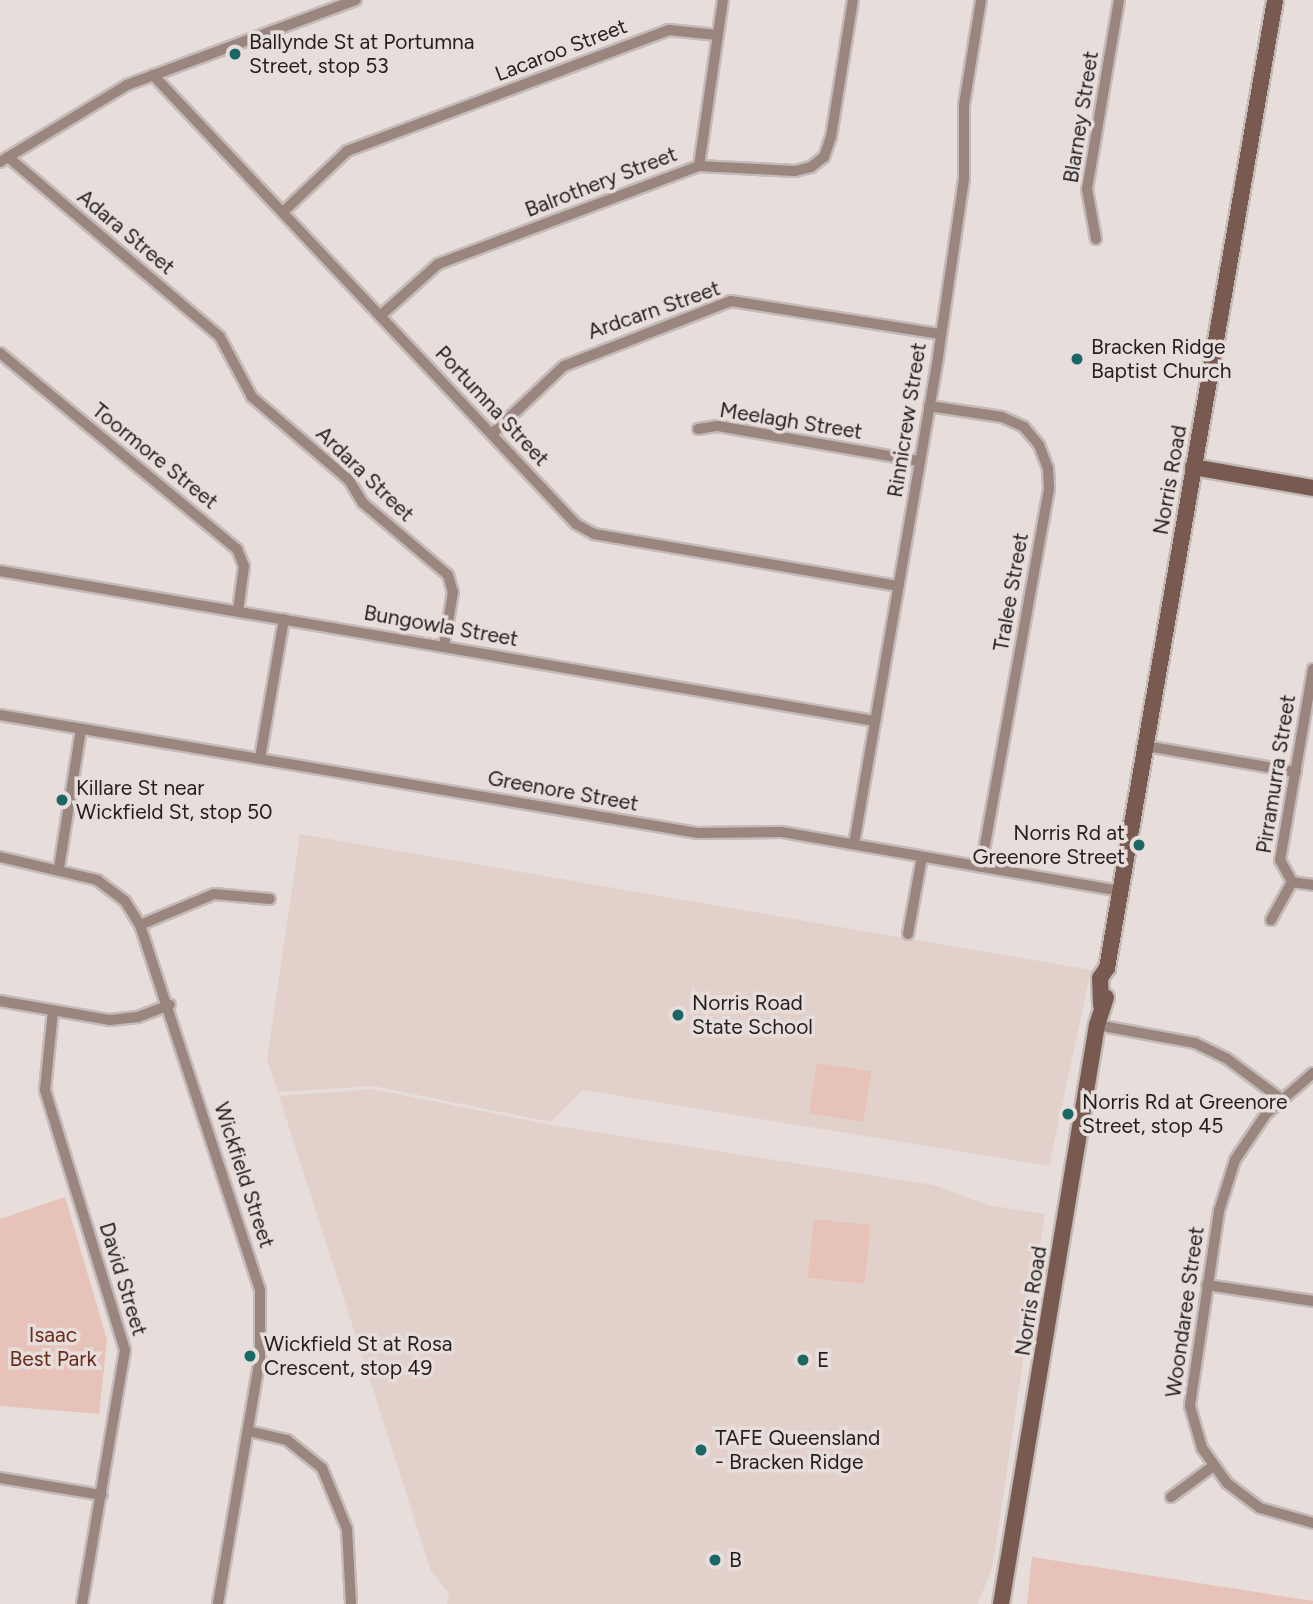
<!DOCTYPE html>
<html>
<head>
<meta charset="utf-8">
<style>
  body { margin:0 }
  #map { position:relative; width:1313px; height:1604px; overflow:hidden; background:#e7dddb; font-family:Figtree,sans-serif }
  div>[style] { position:absolute }
  .built>* { inset:0; background:#e2d0cb }
  .green>* { inset:0; background:#e7c2b8; transform-origin:0 0 }
  .roads { filter:drop-shadow(2px 0 #c4bbb9) drop-shadow(-2px 0 #c4bbb9) drop-shadow(0 2px #c4bbb9) drop-shadow(0 -2px #c4bbb9) }
  .street>* { height:10px; margin:-5px; padding:0 5px; transform-origin:5px; border-radius:5px; background:#9b857f }
  .secondary>* { height:16px; margin:-8px; padding:0 8px; transform-origin:8px; border-radius:8px; background:#795a51 }
  .dots>* { width:19px; height:19px; translate:-50% -50%; box-sizing:border-box; border:4px solid #e7dddb; border-radius:50% }
  span { translate:-50% -50%; white-space:nowrap; text-align:center; line-height:1.15; -webkit-text-stroke:7px #e7dddb; paint-order:stroke }
  .poi-label { font-size:21px; color:#221f1e }
  .left { translate:0 -50%; text-align:left }
  .right { translate:-100% -50%; text-align:right }
  .street-label { font-size:21px; color:#221f1e }
  .park-label { font-size:21px; color:#692b1b }
</style>
</head>
<body>
<div id="map">
  <div class="built">
    <i style="clip-path:polygon(300px 834px,1091px 970px,1049px 1166px,583px 1090px,551px 1122px,373px 1086px,278px 1092px,267px 1060px)"></i>
    <i style="clip-path:polygon(373px 1089px,551px 1125px,934px 1185px,988px 1205px,1045px 1214px,993px 1564px,978px 1604px,447px 1604px,449px 1593px,431px 1571px,279px 1096px)"></i>
  </div>
  <div class="green">
    <i style="left:817px;top:1063px;width:55px;height:51px;rotate:9deg"></i>
    <i style="clip-path:polygon(65px 1197px,107px 1340px,99px 1414px,0 1406px,0 1219px)"></i>
    <i style="left:814px;top:1219px;width:57px;height:59px;rotate:6deg"></i>
    <i style="clip-path:polygon(1032px 1557px,1313px 1601px,1313px 1604px,1027px 1604px)"></i>
  </div>
  <div class="roads">
    <div class="street">
      <i style="left:153px;top:75px;width:617px;rotate:46.71deg"></i>
      <i style="left:576px;top:524px;width:21px;rotate:29deg"></i>
      <i style="left:594px;top:534px;width:309px;rotate:9.7deg"></i>
      <i style="left:8px;top:157px;width:278px;rotate:40.3deg"></i>
      <i style="left:220px;top:337px;width:68px;rotate:61.9deg"></i>
      <i style="left:252px;top:397px;width:128px;rotate:40.6deg"></i>
      <i style="left:349px;top:480px;width:27px;rotate:59deg"></i>
      <i style="left:363px;top:503px;width:111px;rotate:40.3deg"></i>
      <i style="left:448px;top:575px;width:18px;rotate:74deg"></i>
      <i style="left:453px;top:592px;width:55px;rotate:99.5deg"></i>
      <i style="left:0;top:162px;width:149px;rotate:-31.2deg"></i>
      <i style="left:127px;top:85px;width:244px;rotate:-20.4deg"></i>
      <i style="left:699px;top:166px;width:168px;rotate:-81.8deg"></i>
      <i style="left:283px;top:212px;width:88px;rotate:-43.6deg"></i>
      <i style="left:347px;top:151px;width:344px;rotate:-20.6deg"></i>
      <i style="left:669px;top:30px;width:48px;rotate:5.9deg"></i>
      <i style="left:1096px;top:239px;width:51px;rotate:-100.2deg"></i>
      <i style="left:1087px;top:189px;width:192px;rotate:-80.4deg"></i>
      <i style="left:380px;top:316px;width:78px;rotate:-41.9deg"></i>
      <i style="left:438px;top:264px;width:279px;rotate:-20.6deg"></i>
      <i style="left:699px;top:166px;width:96px;rotate:3deg"></i>
      <i style="left:795px;top:171px;width:16px;rotate:-14deg"></i>
      <i style="left:811px;top:167px;width:16px;rotate:-38deg"></i>
      <i style="left:824px;top:157px;width:21px;rotate:-71deg"></i>
      <i style="left:831px;top:137px;width:139px;rotate:-80.9deg"></i>
      <i style="left:0;top:353px;width:308px;rotate:39.6deg"></i>
      <i style="left:237px;top:549px;width:18px;rotate:68deg"></i>
      <i style="left:244px;top:566px;width:45px;rotate:97.6deg"></i>
      <i style="left:929px;top:406px;width:74px;rotate:8.6deg"></i>
      <i style="left:1002px;top:417px;width:24px;rotate:24deg"></i>
      <i style="left:1024px;top:427px;width:23px;rotate:50deg"></i>
      <i style="left:1039px;top:445px;width:25px;rotate:69deg"></i>
      <i style="left:1048px;top:468px;width:21px;rotate:87deg"></i>
      <i style="left:1049px;top:489px;width:384px;rotate:100.2deg"></i>
      <i style="left:698px;top:429px;width:20px;rotate:-9deg"></i>
      <i style="left:718px;top:426px;width:204px;rotate:9.9deg"></i>
      <i style="left:492px;top:434px;width:99px;rotate:-43.4deg"></i>
      <i style="left:564px;top:366px;width:179px;rotate:-21.3deg"></i>
      <i style="left:731px;top:301px;width:212px;rotate:9deg"></i>
      <i style="left:0;top:571px;width:888px;rotate:9.73deg"></i>
      <i style="left:1313px;top:669px;width:194px;rotate:99.8deg"></i>
      <i style="left:1280px;top:860px;width:25px;rotate:61deg"></i>
      <i style="left:1292px;top:882px;width:21px;rotate:8deg"></i>
      <i style="left:0;top:715px;width:708px;rotate:9.6deg"></i>
      <i style="left:698px;top:833px;width:84px;rotate:-0.7deg"></i>
      <i style="left:782px;top:832px;width:343px;rotate:9.9deg"></i>
      <i style="left:1146px;top:746px;width:152px;rotate:9.8deg"></i>
      <i style="left:260px;top:758px;width:141px;rotate:-80.2deg"></i>
      <i style="left:854px;top:844px;width:494px;rotate:-80.2deg"></i>
      <i style="left:938px;top:357px;width:181px;rotate:-81.7deg"></i>
      <i style="left:964px;top:178px;width:73px;rotate:-90deg"></i>
      <i style="left:964px;top:105px;width:106px;rotate:-80.8deg"></i>
      <i style="left:0;top:857px;width:100px;rotate:13.3deg"></i>
      <i style="left:97px;top:880px;width:35px;rotate:37deg"></i>
      <i style="left:125px;top:901px;width:28px;rotate:58deg"></i>
      <i style="left:140px;top:925px;width:385px;rotate:71.8deg"></i>
      <i style="left:260px;top:1291px;width:67px;rotate:90deg"></i>
      <i style="left:260px;top:1358px;width:250px;rotate:99.7deg"></i>
      <i style="left:59px;top:868px;width:141px;rotate:-81deg"></i>
      <i style="left:1271px;top:920px;width:43px;rotate:-61.1deg"></i>
      <i style="left:140px;top:925px;width:80px;rotate:-22.7deg"></i>
      <i style="left:214px;top:894px;width:56px;rotate:5.1deg"></i>
      <i style="left:908px;top:934px;width:78px;rotate:-79.7deg"></i>
      <i style="left:0;top:1001px;width:112px;rotate:9.8deg"></i>
      <i style="left:110px;top:1020px;width:28px;rotate:-6deg"></i>
      <i style="left:138px;top:1017px;width:34px;rotate:-21deg"></i>
      <i style="left:53px;top:1011px;width:79px;rotate:95.8deg"></i>
      <i style="left:45px;top:1090px;width:272px;rotate:72.9deg"></i>
      <i style="left:125px;top:1350px;width:258px;rotate:99.6deg"></i>
      <i style="left:1097px;top:1025px;width:100px;rotate:10.4deg"></i>
      <i style="left:1195px;top:1043px;width:34px;rotate:26deg"></i>
      <i style="left:1226px;top:1058px;width:69px;rotate:36.7deg"></i>
      <i style="left:1313px;top:1073px;width:62px;rotate:138.9deg"></i>
      <i style="left:1266px;top:1114px;width:55px;rotate:124deg"></i>
      <i style="left:1235px;top:1160px;width:53px;rotate:107.4deg"></i>
      <i style="left:1219px;top:1211px;width:197px;rotate:98.5deg"></i>
      <i style="left:1190px;top:1406px;width:44px;rotate:74.1deg"></i>
      <i style="left:1202px;top:1448px;width:43px;rotate:54.5deg"></i>
      <i style="left:1227px;top:1483px;width:41px;rotate:37.1deg"></i>
      <i style="left:1260px;top:1508px;width:55px;rotate:15.8deg"></i>
      <i style="left:1207px;top:1285px;width:107px;rotate:8.6deg"></i>
      <i style="left:248px;top:1431px;width:40px;rotate:13deg"></i>
      <i style="left:287px;top:1440px;width:45px;rotate:38.7deg"></i>
      <i style="left:322px;top:1468px;width:66px;rotate:67.7deg"></i>
      <i style="left:347px;top:1529px;width:75px;rotate:86.9deg"></i>
      <i style="left:0;top:1478px;width:103px;rotate:9.5deg"></i>
      <i style="left:1171px;top:1497px;width:51px;rotate:-36.2deg"></i>
    </div>
    <div class="secondary">
      <i style="left:1193px;top:467px;width:122px;rotate:9.9deg"></i>
      <i style="left:1101px;top:1005px;width:27px;rotate:-92deg"></i>
      <i style="left:1100px;top:978px;width:12px;rotate:-55deg"></i>
      <i style="left:1107px;top:968px;width:982px;rotate:-80.15deg"></i>
      <i style="left:1001px;top:1604px;width:587px;rotate:-80.59deg"></i>
      <i style="left:1097px;top:1025px;width:29px;rotate:-72deg"></i>
    </div>
  </div>
  <div class="dots">
    <i style="left:235px;top:54px;background:#1a6765"></i>
    <i style="left:1077px;top:359px;background:#1a6765"></i>
    <i style="left:62px;top:800px;background:#1a6765"></i>
    <i style="left:1139px;top:845px;background:#1a6765"></i>
    <i style="left:678px;top:1015px;background:#1a6765"></i>
    <i style="left:1068px;top:1114px;background:#1a6765"></i>
    <i style="left:250px;top:1356px;background:#1a6765"></i>
    <i style="left:803px;top:1360px;background:#1a6765"></i>
    <i style="left:701px;top:1450px;background:#1a6765"></i>
    <i style="left:715px;top:1560px;background:#1a6765"></i>
  </div>
  <div class="poi-label">
    <span class="left" style="left:249px;top:54px">Ballynde St at Portumna<br>Street, stop 53</span>
    <span class="left" style="left:1091px;top:359px">Bracken Ridge<br>Baptist Church</span>
    <span class="left" style="left:76px;top:800px">Killare St near<br>Wickfield St, stop 50</span>
    <span class="right" style="left:1125px;top:845px">Norris Rd at<br>Greenore Street</span>
    <span class="left" style="left:692px;top:1015px">Norris Road<br>State School</span>
    <span class="left" style="left:1082px;top:1114px">Norris Rd at Greenore<br>Street, stop 45</span>
    <span class="left" style="left:264px;top:1356px">Wickfield St at Rosa<br>Crescent, stop 49</span>
    <span class="left" style="left:817px;top:1360px">E</span>
    <span class="left" style="left:715px;top:1450px">TAFE Queensland<br>- Bracken Ridge</span>
    <span class="left" style="left:729px;top:1560px">B</span>
  </div>
  <div class="street-label">
    <span style="left:561px;top:50px;rotate:-21deg">Lacaroo Street</span>
    <span style="left:1081px;top:117px;rotate:-81deg">Blarney Street</span>
    <span style="left:601px;top:182px;rotate:-21deg">Balrothery Street</span>
    <span style="left:126px;top:232px;rotate:40deg">Adara Street</span>
    <span style="left:654px;top:310px;rotate:-19deg">Ardcarn Street</span>
    <span style="left:492px;top:406px;rotate:47deg">Portumna Street</span>
    <span style="left:907px;top:420px;rotate:-81deg">Rinnicrew Street</span>
    <span style="left:791px;top:421px;rotate:9deg">Meelagh Street</span>
    <span style="left:155px;top:456px;rotate:39deg">Toormore Street</span>
    <span style="left:365px;top:474px;rotate:44deg">Ardara Street</span>
    <span style="left:1170px;top:480px;rotate:-80deg">Norris Road</span>
    <span style="left:1011px;top:592px;rotate:-80deg">Tralee Street</span>
    <span style="left:441px;top:626px;rotate:10deg">Bungowla Street</span>
    <span style="left:1276px;top:774px;rotate:-81deg">Pirramurra Street</span>
    <span style="left:563px;top:791px;rotate:10deg">Greenore Street</span>
    <span style="left:244px;top:1175px;rotate:72deg">Wickfield Street</span>
    <span style="left:123px;top:1279px;rotate:73deg">David Street</span>
    <span style="left:1031px;top:1301px;rotate:-81deg">Norris Road</span>
    <span style="left:1185px;top:1312px;rotate:-82deg">Woondaree Street</span>
  </div>
  <div class="park-label">
    <span style="left:53px;top:1347px">Isaac<br>Best Park</span>
  </div>
</div>
</body>
</html>
